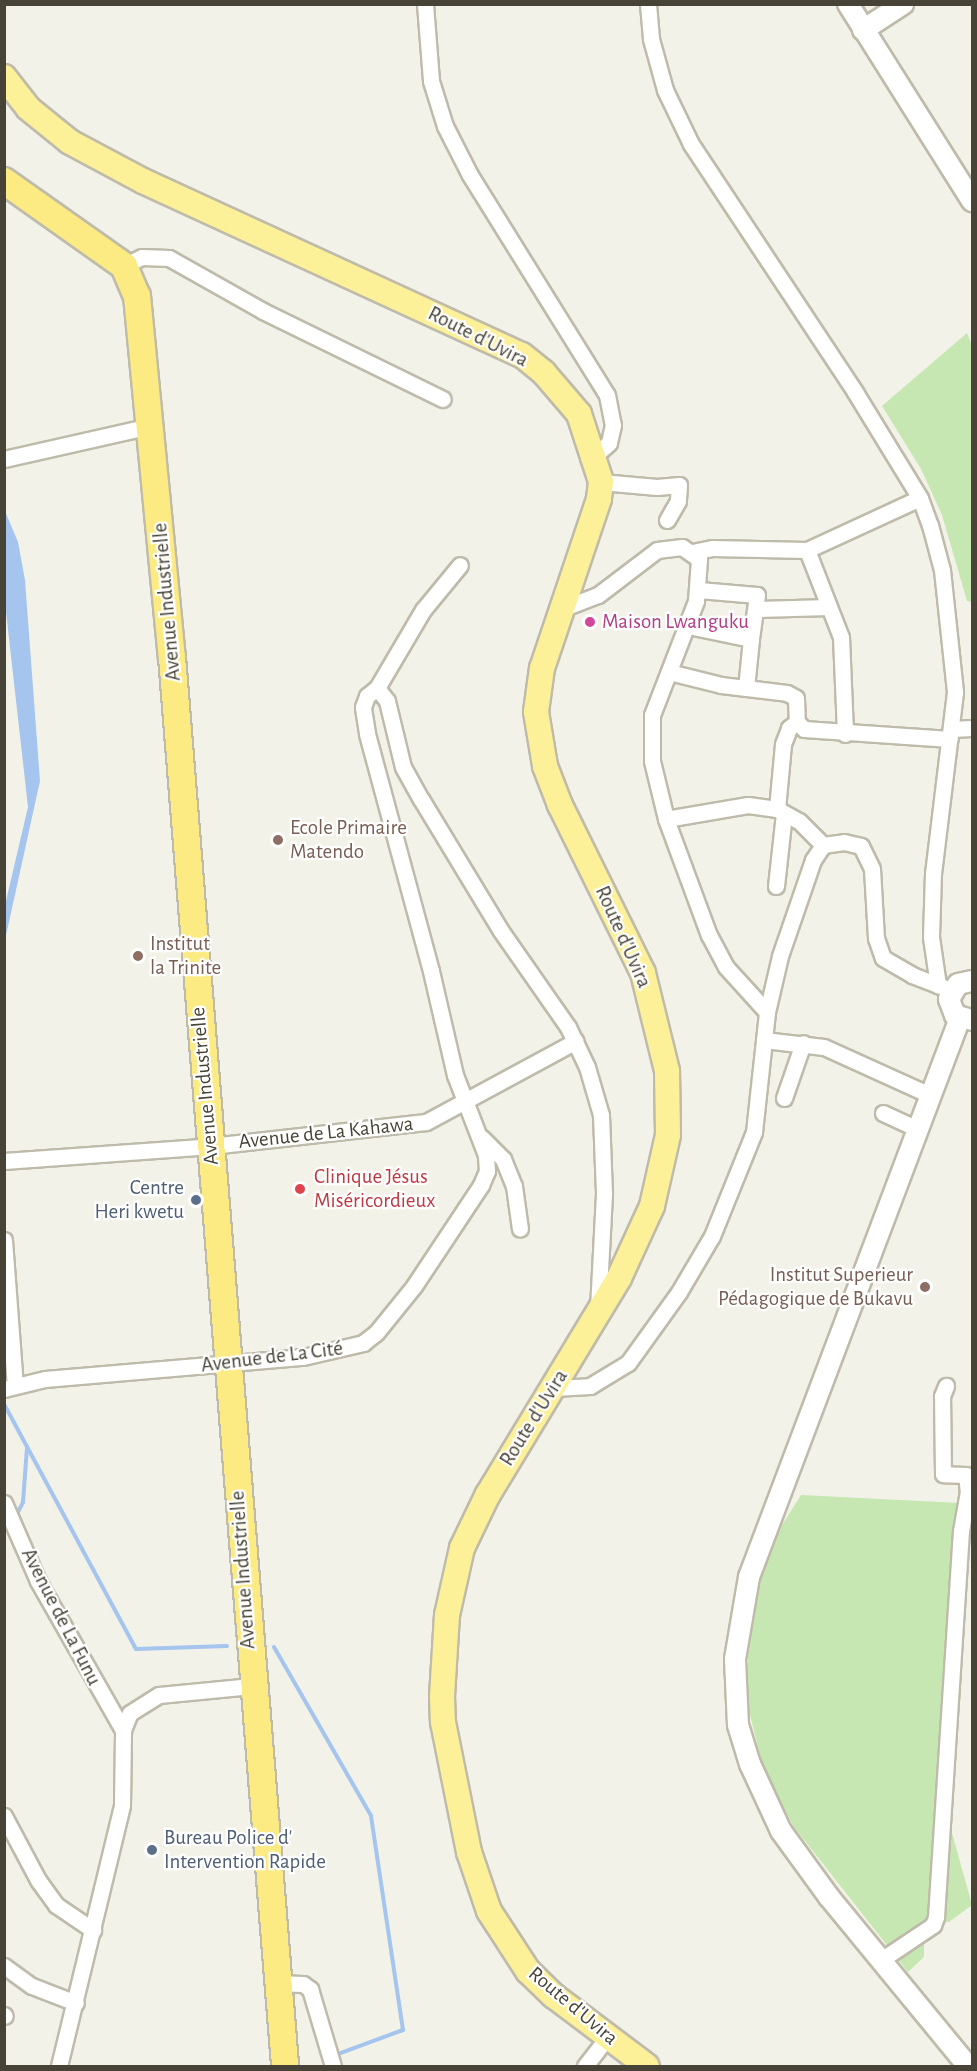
<!DOCTYPE html>
<html>
<head>
<meta charset="utf-8">
<style>
  body { margin:0 }
  #map { position:relative; width:977px; height:2071px; overflow:hidden; background:#f3f2e8; font-family:"Alegreya Sans",sans-serif }
  div>[style] { position:absolute }
  .green>* { inset:0; background:#c6e7b1 }
  .water>* { inset:0; background:#a5c5ef }
  .stream>* { height:4px; margin:-2px; padding:0 2px; transform-origin:2px; border-radius:2px; background:#a5c5ef }
  .roads { filter:drop-shadow(2px 0 #bfbbaa) drop-shadow(-2px 0 #bfbbaa) drop-shadow(0 2px #bfbbaa) drop-shadow(0 -2px #bfbbaa) }
  .minor>* { height:15px; margin:-7.5px; padding:0 7.5px; transform-origin:7.5px; border-radius:7.5px; background:#fff }
  .tertiary>* { height:20px; margin:-10px; padding:0 10px; transform-origin:10px; border-radius:10px; background:#fff }
  .primary>* { height:24px; margin:-12px; padding:0 12px; transform-origin:12px; border-radius:12px; background:#fcf098 }
  .trunk>* { height:26px; margin:-13px; padding:0 13px; transform-origin:13px; border-radius:13px; background:#fcea82 }
  .dots>* { width:16px; height:16px; translate:-50% -50%; box-sizing:border-box; border:3px solid #fff; border-radius:50% }
  span { translate:-50% -50%; white-space:nowrap; text-align:center; line-height:1.15; -webkit-text-stroke:4.5px #fff; paint-order:stroke }
  .street-label { font-size:21px; color:#474336 }
  .hotel-label { font-size:21px; color:#b23c85 }
  .left { translate:0 -50%; text-align:left }
  .education-label { font-size:21px; color:#785e54 }
  .right { translate:-100% -50%; text-align:right }
  .health-label { font-size:21px; color:#be3a42 }
  .service-label { font-size:21px; color:#4e5e75 }
  .frame { position:absolute; inset:0; border:6px solid #474336; pointer-events:none }
</style>
</head>
<body>
<div id="map">
  <div class="green">
    <i style="clip-path:polygon(967px 333px,972px 345px,972px 602px,967px 601px,942px 515px,921px 469px,882px 406px)"></i>
    <i style="clip-path:polygon(801px 1495px,960px 1503px,944px 1804px,972px 1905px,949px 1922px,938px 1922px,924px 1939px,924px 1957px,908px 1972px,794px 1827px,764px 1771px,748px 1707px,748px 1648px,761px 1579px,782px 1525px)"></i>
  </div>
  <div class="water">
    <i style="clip-path:polygon(5px 511px,18px 542px,25px 580px,40px 781px,5px 940px,5px 905px,28px 807px,5px 603px)"></i>
  </div>
  <div class="stream">
    <i style="left:4px;top:1404px;width:278px;rotate:61.7deg"></i>
    <i style="left:136px;top:1649px;width:91px;rotate:-1.9deg"></i>
    <i style="left:15px;top:1518px;width:18px;rotate:-63deg"></i>
    <i style="left:23px;top:1502px;width:55px;rotate:-85.8deg"></i>
    <i style="left:274px;top:1647px;width:195px;rotate:60.1deg"></i>
    <i style="left:371px;top:1816px;width:216px;rotate:81.5deg"></i>
    <i style="left:403px;top:2030px;width:69px;rotate:159.7deg"></i>
    <i style="left:338px;top:2054px;width:6px;rotate:99deg"></i>
  </div>
  <div class="roads">
    <div class="minor">
      <i style="left:425px;top:4px;width:77px;rotate:85.5deg"></i>
      <i style="left:431px;top:81px;width:47px;rotate:72.7deg"></i>
      <i style="left:445px;top:126px;width:55px;rotate:63deg"></i>
      <i style="left:470px;top:175px;width:259px;rotate:58.1deg"></i>
      <i style="left:607px;top:395px;width:31px;rotate:79deg"></i>
      <i style="left:613px;top:425px;width:18px;rotate:103deg"></i>
      <i style="left:609px;top:443px;width:21px;rotate:139deg"></i>
      <i style="left:648px;top:4px;width:35px;rotate:85deg"></i>
      <i style="left:651px;top:39px;width:53px;rotate:74.6deg"></i>
      <i style="left:665px;top:90px;width:60px;rotate:64.3deg"></i>
      <i style="left:691px;top:144px;width:297px;rotate:56.5deg"></i>
      <i style="left:855px;top:392px;width:124px;rotate:58.5deg"></i>
      <i style="left:920px;top:498px;width:29px;rotate:70deg"></i>
      <i style="left:930px;top:525px;width:47px;rotate:75.1deg"></i>
      <i style="left:942px;top:570px;width:123px;rotate:83.9deg"></i>
      <i style="left:955px;top:692px;width:182px;rotate:96.9deg"></i>
      <i style="left:933px;top:873px;width:64px;rotate:91.8deg"></i>
      <i style="left:931px;top:937px;width:49px;rotate:81.7deg"></i>
      <i style="left:124px;top:266px;width:20px;rotate:-27deg"></i>
      <i style="left:142px;top:257px;width:27px;rotate:2deg"></i>
      <i style="left:169px;top:258px;width:108px;rotate:29.4deg"></i>
      <i style="left:263px;top:311px;width:200px;rotate:26.1deg"></i>
      <i style="left:4px;top:459px;width:151px;rotate:-12.7deg"></i>
      <i style="left:601px;top:482px;width:56px;rotate:5.1deg"></i>
      <i style="left:657px;top:487px;width:22px;rotate:-5deg"></i>
      <i style="left:679px;top:485px;width:16px;rotate:94deg"></i>
      <i style="left:678px;top:501px;width:22px;rotate:120deg"></i>
      <i style="left:807px;top:550px;width:93px;rotate:68.7deg"></i>
      <i style="left:841px;top:637px;width:97px;rotate:87.6deg"></i>
      <i style="left:692px;top:552px;width:20px;rotate:-11deg"></i>
      <i style="left:712px;top:548px;width:95px;rotate:1.2deg"></i>
      <i style="left:807px;top:550px;width:124px;rotate:-24.7deg"></i>
      <i style="left:699px;top:590px;width:58px;rotate:4.9deg"></i>
      <i style="left:757px;top:595px;width:44px;rotate:97.8deg"></i>
      <i style="left:564px;top:608px;width:36px;rotate:-21deg"></i>
      <i style="left:598px;top:595px;width:74px;rotate:-37.3deg"></i>
      <i style="left:657px;top:550px;width:25px;rotate:-7deg"></i>
      <i style="left:682px;top:547px;width:21px;rotate:35deg"></i>
      <i style="left:699px;top:559px;width:42px;rotate:94.1deg"></i>
      <i style="left:696px;top:601px;width:122px;rotate:111.1deg"></i>
      <i style="left:652px;top:715px;width:46px;rotate:90deg"></i>
      <i style="left:652px;top:761px;width:60px;rotate:76.4deg"></i>
      <i style="left:666px;top:819px;width:124px;rotate:69.7deg"></i>
      <i style="left:709px;top:935px;width:36px;rotate:62deg"></i>
      <i style="left:726px;top:967px;width:61px;rotate:47.7deg"></i>
      <i style="left:757px;top:609px;width:72px;rotate:-1.6deg"></i>
      <i style="left:688px;top:626px;width:64px;rotate:11.7deg"></i>
      <i style="left:751px;top:639px;width:49px;rotate:95.8deg"></i>
      <i style="left:669px;top:672px;width:54px;rotate:14deg"></i>
      <i style="left:721px;top:685px;width:66px;rotate:6.9deg"></i>
      <i style="left:787px;top:693px;width:10px;rotate:29deg"></i>
      <i style="left:796px;top:698px;width:24px;rotate:88deg"></i>
      <i style="left:797px;top:722px;width:10px;rotate:45deg"></i>
      <i style="left:804px;top:729px;width:146px;rotate:3.9deg"></i>
      <i style="left:377px;top:688px;width:91px;rotate:-59.5deg"></i>
      <i style="left:423px;top:610px;width:58px;rotate:-50.6deg"></i>
      <i style="left:951px;top:729px;width:21px;rotate:-3deg"></i>
      <i style="left:777px;top:809px;width:65px;rotate:-84.7deg"></i>
      <i style="left:783px;top:744px;width:17px;rotate:-69deg"></i>
      <i style="left:789px;top:728px;width:10px;rotate:-37deg"></i>
      <i style="left:666px;top:819px;width:83px;rotate:-9.7deg"></i>
      <i style="left:748px;top:805px;width:29px;rotate:8deg"></i>
      <i style="left:777px;top:809px;width:26px;rotate:29deg"></i>
      <i style="left:800px;top:822px;width:33px;rotate:45deg"></i>
      <i style="left:776px;top:886px;width:73px;rotate:-83.7deg"></i>
      <i style="left:764px;top:1040px;width:60px;rotate:6.7deg"></i>
      <i style="left:824px;top:1047px;width:116px;rotate:24.4deg"></i>
      <i style="left:784px;top:1098px;width:58px;rotate:-70.9deg"></i>
      <i style="left:883px;top:1113px;width:38px;rotate:25deg"></i>
      <i style="left:482px;top:1138px;width:30px;rotate:45deg"></i>
      <i style="left:503px;top:1159px;width:29px;rotate:68deg"></i>
      <i style="left:514px;top:1186px;width:43px;rotate:82.1deg"></i>
      <i style="left:4px;top:1161px;width:208px;rotate:-4.1deg"></i>
      <i style="left:211px;top:1146px;width:216px;rotate:-6.4deg"></i>
      <i style="left:426px;top:1122px;width:170px;rotate:-28.4deg"></i>
      <i style="left:4px;top:1240px;width:145px;rotate:85.7deg"></i>
      <i style="left:554px;top:1388px;width:36px;rotate:-3deg"></i>
      <i style="left:590px;top:1386px;width:44px;rotate:-31.2deg"></i>
      <i style="left:628px;top:1363px;width:87px;rotate:-54.3deg"></i>
      <i style="left:679px;top:1292px;width:65px;rotate:-59.5deg"></i>
      <i style="left:712px;top:1236px;width:112px;rotate:-68deg"></i>
      <i style="left:754px;top:1132px;width:121px;rotate:-83.8deg"></i>
      <i style="left:767px;top:1012px;width:57px;rotate:-76.9deg"></i>
      <i style="left:780px;top:956px;width:102px;rotate:-71deg"></i>
      <i style="left:813px;top:860px;width:18px;rotate:-56deg"></i>
      <i style="left:823px;top:845px;width:21px;rotate:-8deg"></i>
      <i style="left:844px;top:842px;width:17px;rotate:13deg"></i>
      <i style="left:861px;top:846px;width:25px;rotate:64deg"></i>
      <i style="left:872px;top:869px;width:69px;rotate:86.7deg"></i>
      <i style="left:876px;top:938px;width:21px;rotate:71deg"></i>
      <i style="left:883px;top:958px;width:34px;rotate:30deg"></i>
      <i style="left:912px;top:975px;width:34px;rotate:21deg"></i>
      <i style="left:4px;top:1389px;width:42px;rotate:-13.7deg"></i>
      <i style="left:45px;top:1379px;width:259px;rotate:-4.9deg"></i>
      <i style="left:303px;top:1357px;width:62px;rotate:-13.1deg"></i>
      <i style="left:363px;top:1343px;width:16px;rotate:-38deg"></i>
      <i style="left:376px;top:1333px;width:60px;rotate:-51deg"></i>
      <i style="left:414px;top:1286px;width:121px;rotate:-56.4deg"></i>
      <i style="left:481px;top:1185px;width:15px;rotate:-67deg"></i>
      <i style="left:487px;top:1171px;width:16px;rotate:-94deg"></i>
      <i style="left:486px;top:1155px;width:86px;rotate:-111.2deg"></i>
      <i style="left:455px;top:1075px;width:107px;rotate:-103deg"></i>
      <i style="left:431px;top:971px;width:246px;rotate:-105.1deg"></i>
      <i style="left:367px;top:733px;width:26px;rotate:-99deg"></i>
      <i style="left:363px;top:707px;width:12px;rotate:-70deg"></i>
      <i style="left:367px;top:696px;width:13px;rotate:-39deg"></i>
      <i style="left:377px;top:688px;width:16px;rotate:52deg"></i>
      <i style="left:387px;top:701px;width:68px;rotate:76.4deg"></i>
      <i style="left:403px;top:767px;width:37px;rotate:61deg"></i>
      <i style="left:421px;top:799px;width:154px;rotate:58.8deg"></i>
      <i style="left:501px;top:931px;width:117px;rotate:55.1deg"></i>
      <i style="left:568px;top:1027px;width:44px;rotate:64.6deg"></i>
      <i style="left:587px;top:1067px;width:50px;rotate:73.7deg"></i>
      <i style="left:601px;top:1115px;width:79px;rotate:87.8deg"></i>
      <i style="left:604px;top:1194px;width:115px;rotate:93deg"></i>
      <i style="left:4px;top:1503px;width:85px;rotate:66.4deg"></i>
      <i style="left:38px;top:1581px;width:172px;rotate:60.3deg"></i>
      <i style="left:4px;top:1816px;width:72px;rotate:62deg"></i>
      <i style="left:38px;top:1880px;width:31px;rotate:54deg"></i>
      <i style="left:56px;top:1905px;width:45px;rotate:34deg"></i>
      <i style="left:881px;top:1960px;width:63px;rotate:-33.9deg"></i>
      <i style="left:933px;top:1925px;width:9px;rotate:-69deg"></i>
      <i style="left:936px;top:1917px;width:387px;rotate:-86.3deg"></i>
      <i style="left:961px;top:1531px;width:39px;rotate:-80deg"></i>
      <i style="left:968px;top:1493px;width:18px;rotate:-96deg"></i>
      <i style="left:966px;top:1475px;width:23px;rotate:-178deg"></i>
      <i style="left:943px;top:1474px;width:78px;rotate:-90.7deg"></i>
      <i style="left:942px;top:1396px;width:11px;rotate:-68deg"></i>
      <i style="left:4px;top:1966px;width:34px;rotate:36deg"></i>
      <i style="left:32px;top:1986px;width:47px;rotate:21.1deg"></i>
      <i style="left:276px;top:1983px;width:27px;rotate:2deg"></i>
      <i style="left:303px;top:1984px;width:9px;rotate:36deg"></i>
      <i style="left:310px;top:1989px;width:80px;rotate:73.4deg"></i>
      <i style="left:4px;top:2015px;width:1px;rotate:45deg"></i>
      <i style="left:59px;top:2066px;width:268px;rotate:-76.4deg"></i>
      <i style="left:122px;top:1805px;width:75px;rotate:-89.2deg"></i>
      <i style="left:123px;top:1730px;width:18px;rotate:-68deg"></i>
      <i style="left:130px;top:1713px;width:34px;rotate:-32deg"></i>
      <i style="left:159px;top:1695px;width:93px;rotate:-5.5deg"></i>
      <i style="left:585px;top:2066px;width:37px;rotate:-52deg"></i>
    </div>
    <div class="tertiary">
      <i style="left:848px;top:4px;width:233px;rotate:57.8deg"></i>
      <i style="left:863px;top:30px;width:48px;rotate:-33deg"></i>
      <i style="left:960px;top:1018px;width:597px;rotate:110.68deg"></i>
      <i style="left:749px;top:1577px;width:83px;rotate:99.7deg"></i>
      <i style="left:735px;top:1659px;width:66px;rotate:87.4deg"></i>
      <i style="left:738px;top:1725px;width:41px;rotate:72.9deg"></i>
      <i style="left:750px;top:1764px;width:74px;rotate:65.2deg"></i>
      <i style="left:781px;top:1831px;width:82px;rotate:54deg"></i>
      <i style="left:829px;top:1897px;width:219px;rotate:50.6deg"></i>
      <i style="left:972px;top:1020px;width:18px;rotate:-164deg"></i>
      <i style="left:955px;top:1015px;width:17px;rotate:-111deg"></i>
      <i style="left:949px;top:999px;width:17px;rotate:-59deg"></i>
      <i style="left:958px;top:984px;width:14px;rotate:-12deg"></i>
    </div>
    <div class="primary">
      <i style="left:4px;top:77px;width:39px;rotate:52deg"></i>
      <i style="left:28px;top:108px;width:54px;rotate:39deg"></i>
      <i style="left:70px;top:142px;width:83px;rotate:28.1deg"></i>
      <i style="left:143px;top:181px;width:417px;rotate:24.7deg"></i>
      <i style="left:522px;top:355px;width:28px;rotate:39deg"></i>
      <i style="left:544px;top:373px;width:54px;rotate:49.5deg"></i>
      <i style="left:579px;top:414px;width:45px;rotate:72deg"></i>
      <i style="left:593px;top:457px;width:26px;rotate:72deg"></i>
      <i style="left:601px;top:482px;width:17px;rotate:97deg"></i>
      <i style="left:599px;top:499px;width:178px;rotate:108.6deg"></i>
      <i style="left:542px;top:668px;width:44px;rotate:97.8deg"></i>
      <i style="left:536px;top:712px;width:55px;rotate:80.5deg"></i>
      <i style="left:545px;top:766px;width:42px;rotate:69deg"></i>
      <i style="left:560px;top:805px;width:187px;rotate:63.7deg"></i>
      <i style="left:643px;top:973px;width:101px;rotate:76.2deg"></i>
      <i style="left:667px;top:1071px;width:64px;rotate:89.1deg"></i>
      <i style="left:668px;top:1135px;width:73px;rotate:102.7deg"></i>
      <i style="left:652px;top:1206px;width:79px;rotate:114.6deg"></i>
      <i style="left:619px;top:1278px;width:253px;rotate:121.2deg"></i>
      <i style="left:488px;top:1494px;width:60px;rotate:115.7deg"></i>
      <i style="left:462px;top:1548px;width:69px;rotate:102.6deg"></i>
      <i style="left:447px;top:1615px;width:81px;rotate:93.5deg"></i>
      <i style="left:442px;top:1696px;width:26px;rotate:88deg"></i>
      <i style="left:443px;top:1722px;width:133px;rotate:78.7deg"></i>
      <i style="left:469px;top:1852px;width:62px;rotate:71.3deg"></i>
      <i style="left:489px;top:1911px;width:72px;rotate:57deg"></i>
      <i style="left:528px;top:1971px;width:36px;rotate:44deg"></i>
      <i style="left:554px;top:1996px;width:116px;rotate:37deg"></i>
    </div>
    <div class="trunk">
      <i style="left:4px;top:181px;width:147px;rotate:35.3deg"></i>
      <i style="left:124px;top:266px;width:33px;rotate:67deg"></i>
      <i style="left:137px;top:296px;width:363px;rotate:84.5deg"></i>
      <i style="left:172px;top:657px;width:1414px;rotate:85.41deg"></i>
    </div>
  </div>
  <div class="dots">
    <i style="left:590px;top:622px;background:#d1479c"></i>
    <i style="left:278px;top:840px;background:#8d6e63"></i>
    <i style="left:138px;top:956px;background:#8d6e63"></i>
    <i style="left:300px;top:1189px;background:#e0444e"></i>
    <i style="left:196px;top:1200px;background:#5c6f8a"></i>
    <i style="left:925px;top:1287px;background:#8d6e63"></i>
    <i style="left:152px;top:1850px;background:#5c6f8a"></i>
  </div>
  <div class="street-label">
    <span style="left:478px;top:337px;rotate:27deg">Route d'Uvira</span>
    <span style="left:167px;top:602px;rotate:-95deg">Avenue Industrielle</span>
    <span style="left:623px;top:937px;rotate:66deg">Route d'Uvira</span>
    <span style="left:205px;top:1086px;rotate:-95deg">Avenue Industrielle</span>
    <span style="left:326px;top:1133px;rotate:-6deg">Avenue de La Kahawa</span>
    <span style="left:272px;top:1357px;rotate:-7deg">Avenue de La Cité</span>
    <span style="left:534px;top:1418px;rotate:-58deg">Route d'Uvira</span>
    <span style="left:243px;top:1570px;rotate:-94deg">Avenue Industrielle</span>
    <span style="left:61px;top:1617px;rotate:63deg">Avenue de La Funu</span>
    <span style="left:573px;top:2006px;rotate:40deg">Route d'Uvira</span>
  </div>
  <div class="hotel-label">
    <span class="left" style="left:602px;top:622px">Maison Lwanguku</span>
  </div>
  <div class="education-label">
    <span class="left" style="left:290px;top:840px">Ecole Primaire<br>Matendo</span>
    <span class="left" style="left:150px;top:956px">Institut<br>la Trinite</span>
    <span class="right" style="left:913px;top:1287px">Institut Superieur<br>Pédagogique de Bukavu</span>
  </div>
  <div class="health-label">
    <span class="left" style="left:314px;top:1189px">Clinique Jésus<br>Miséricordieux</span>
  </div>
  <div class="service-label">
    <span class="right" style="left:184px;top:1200px">Centre<br>Heri kwetu</span>
    <span class="left" style="left:164px;top:1850px">Bureau Police d'<br>Intervention Rapide</span>
  </div>
  <div class="frame"></div>
</div>
</body>
</html>
